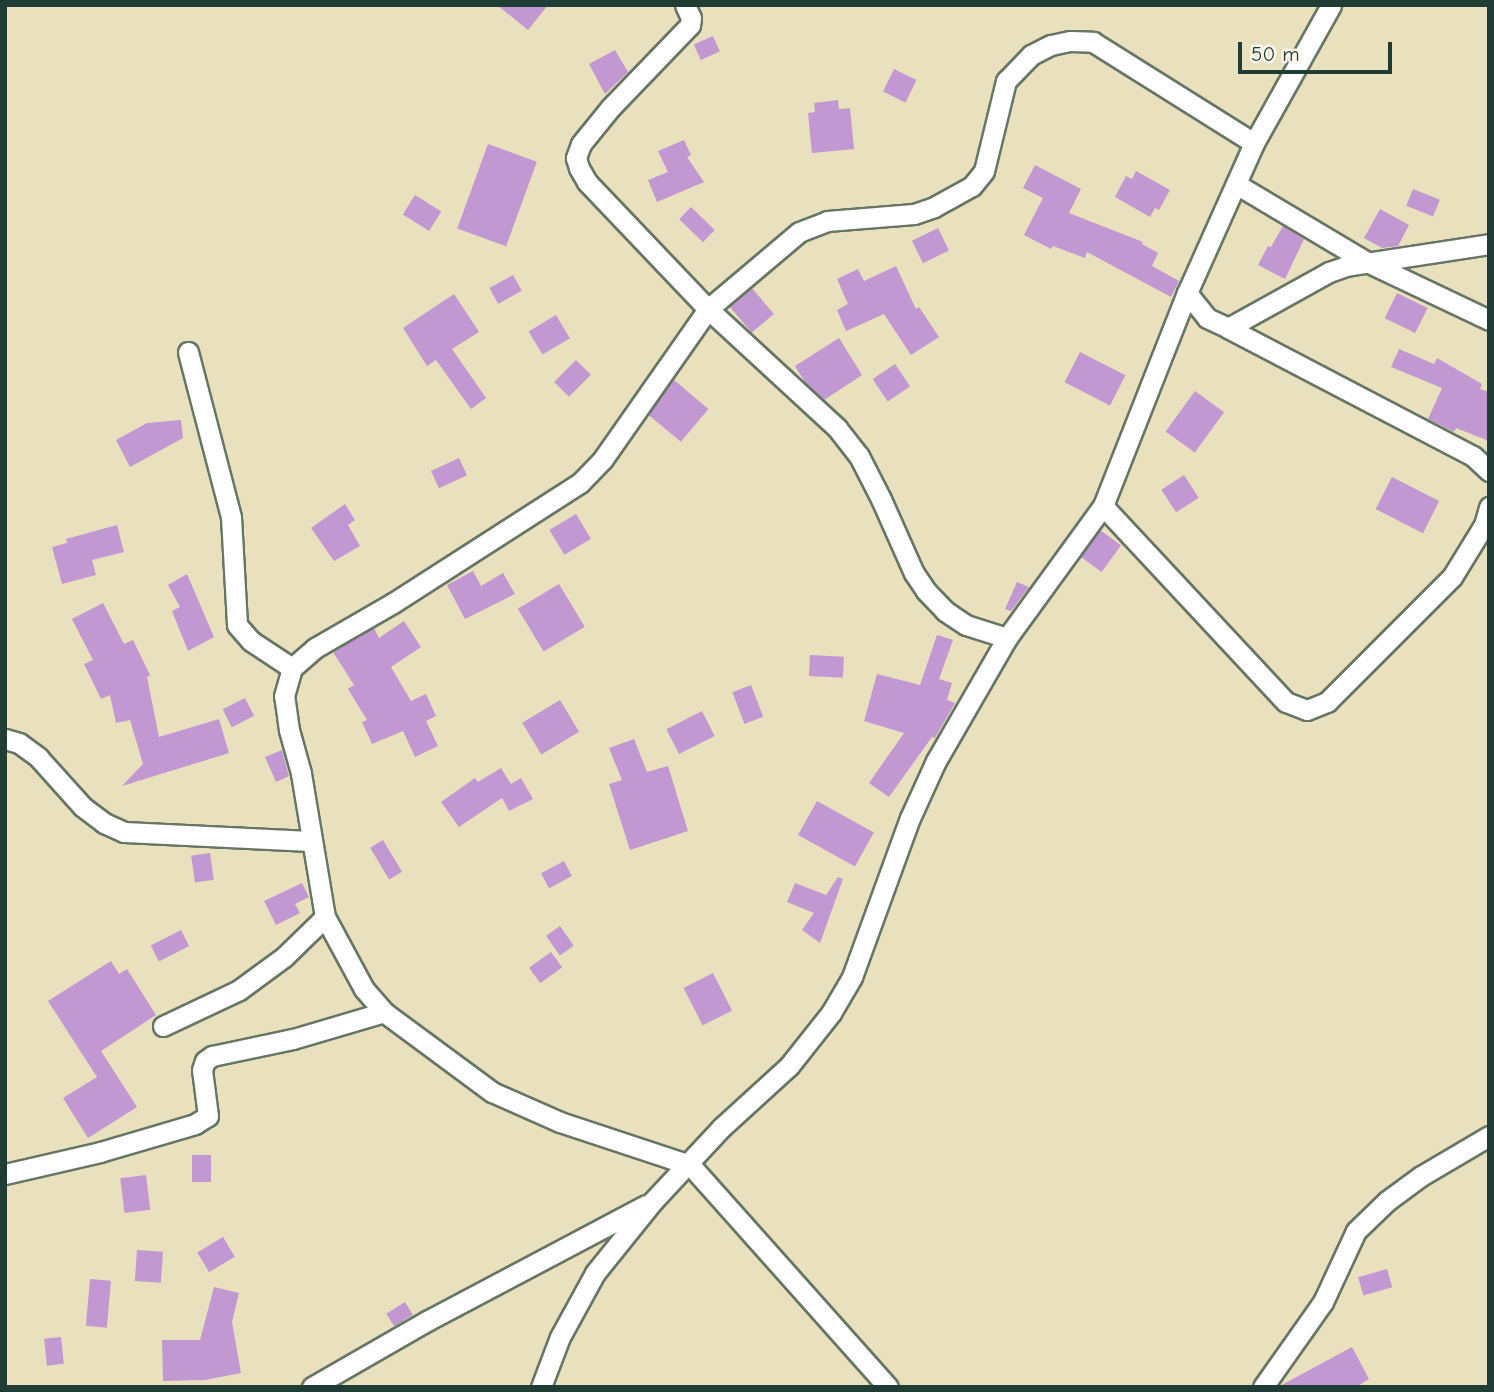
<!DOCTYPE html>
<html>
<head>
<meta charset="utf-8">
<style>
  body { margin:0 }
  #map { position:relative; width:1494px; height:1392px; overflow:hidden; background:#e9e0bd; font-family:"Comic Neue",sans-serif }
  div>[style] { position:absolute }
  .building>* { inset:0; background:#c198d2; transform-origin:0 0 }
  .roads { filter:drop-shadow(2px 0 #667664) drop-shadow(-2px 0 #667664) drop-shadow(0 2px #667664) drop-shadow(0 -2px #667664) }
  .minor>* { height:19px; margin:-9.5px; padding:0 9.5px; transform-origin:9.5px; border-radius:9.5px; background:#fff }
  span { translate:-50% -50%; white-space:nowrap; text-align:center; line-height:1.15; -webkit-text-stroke:5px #fbf7ec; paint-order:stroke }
  .frame { position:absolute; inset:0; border:7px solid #1f3d34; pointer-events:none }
  .scale { position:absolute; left:1238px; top:42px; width:154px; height:32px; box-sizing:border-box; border:4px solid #1f3d34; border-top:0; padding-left:9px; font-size:21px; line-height:24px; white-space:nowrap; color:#1f3d34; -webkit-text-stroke:5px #fbf7ec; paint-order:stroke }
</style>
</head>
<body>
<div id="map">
  <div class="building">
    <i style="clip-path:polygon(497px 5px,548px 5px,528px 30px)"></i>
    <i style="left:713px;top:36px;width:17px;height:21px;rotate:66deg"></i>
    <i style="clip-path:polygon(615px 50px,628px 72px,605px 94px,589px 64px)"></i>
    <i style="left:894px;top:69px;width:25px;height:25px;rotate:26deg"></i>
    <i style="clip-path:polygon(838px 100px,839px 109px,850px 108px,854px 149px,812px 153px,808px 113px,815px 112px,814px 103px)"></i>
    <i style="clip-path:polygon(684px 140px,691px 155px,687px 157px,704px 182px,657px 202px,648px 180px,668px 172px,658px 151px)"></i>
    <i style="left:488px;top:144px;width:52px;height:90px;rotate:20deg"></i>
    <i style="clip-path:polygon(1035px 165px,1081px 189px,1069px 213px,1143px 242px,1142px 244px,1158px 253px,1152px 266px,1179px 281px,1171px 297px,1087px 252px,1085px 258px,1053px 246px,1051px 249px,1024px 235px,1043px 198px,1023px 188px)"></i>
    <i style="clip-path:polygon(1136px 171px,1170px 190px,1159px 210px,1155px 208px,1150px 217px,1115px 197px,1126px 176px,1132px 179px)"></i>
    <i style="left:1413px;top:189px;width:29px;height:18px;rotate:22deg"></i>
    <i style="left:415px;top:195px;width:31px;height:23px;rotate:32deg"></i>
    <i style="left:691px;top:207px;width:33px;height:17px;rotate:44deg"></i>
    <i style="clip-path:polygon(1380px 209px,1409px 225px,1398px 246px,1382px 248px,1364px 238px)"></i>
    <i style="clip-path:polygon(1283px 226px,1304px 239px,1285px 279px,1258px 265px,1268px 246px,1271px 247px)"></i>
    <i style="left:938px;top:228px;width:25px;height:29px;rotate:64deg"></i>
    <i style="clip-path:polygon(896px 266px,916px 309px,919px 307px,939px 337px,911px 355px,884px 314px,846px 331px,837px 310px,848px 304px,837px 279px,858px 269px,864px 281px)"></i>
    <i style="left:513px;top:275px;width:18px;height:27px;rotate:61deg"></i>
    <i style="left:752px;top:288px;width:34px;height:29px;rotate:50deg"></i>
    <i style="left:1397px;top:293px;width:34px;height:28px;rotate:26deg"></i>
    <i style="clip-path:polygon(454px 294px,479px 332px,452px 349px,486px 398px,471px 409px,436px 360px,427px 366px,403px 328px)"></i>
    <i style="left:556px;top:315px;width:27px;height:32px;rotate:59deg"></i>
    <i style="clip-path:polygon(839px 338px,862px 375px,824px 400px,805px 382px,795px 366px)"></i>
    <i style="clip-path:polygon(1399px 349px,1434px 364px,1437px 358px,1482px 384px,1480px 389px,1489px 392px,1489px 441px,1456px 428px,1454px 432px,1428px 419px,1442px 388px,1391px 367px)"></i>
    <i style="left:1080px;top:352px;width:51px;height:34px;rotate:27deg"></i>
    <i style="left:576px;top:360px;width:21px;height:31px;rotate:45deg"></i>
    <i style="left:895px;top:364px;width:27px;height:27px;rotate:56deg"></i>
    <i style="left:674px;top:380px;width:45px;height:43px;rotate:40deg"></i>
    <i style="left:1195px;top:391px;width:36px;height:50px;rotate:36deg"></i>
    <i style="clip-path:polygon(181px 420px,183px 438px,130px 467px,116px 440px,147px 423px)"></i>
    <i style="left:459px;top:458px;width:19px;height:31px;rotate:65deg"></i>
    <i style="left:1184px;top:475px;width:27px;height:27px;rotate:57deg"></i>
    <i style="left:1392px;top:477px;width:53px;height:36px;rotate:27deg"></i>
    <i style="clip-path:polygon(345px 504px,355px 520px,348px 525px,360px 546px,334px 561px,311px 528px)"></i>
    <i style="left:576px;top:514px;width:29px;height:31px;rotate:59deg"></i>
    <i style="clip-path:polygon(117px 525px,124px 552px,92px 560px,96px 575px,62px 584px,52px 547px,67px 543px,66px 539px)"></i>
    <i style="left:1100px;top:530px;width:26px;height:33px;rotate:36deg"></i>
    <i style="clip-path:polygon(473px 571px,481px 586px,503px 573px,515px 594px,465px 619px,447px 585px)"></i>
    <i style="clip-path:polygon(187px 574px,214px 637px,188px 651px,172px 611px,180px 607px,168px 585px)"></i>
    <i style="clip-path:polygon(1017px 582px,1029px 587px,1011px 611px,1005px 609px)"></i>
    <i style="left:559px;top:584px;width:50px;height:48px;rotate:59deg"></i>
    <i style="clip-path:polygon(103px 603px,124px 644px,133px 640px,150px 675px,147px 677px,159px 737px,219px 719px,229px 753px,122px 786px,143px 764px,130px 720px,116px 723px,110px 695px,101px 699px,84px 664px,93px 660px,72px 619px)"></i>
    <i style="clip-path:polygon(404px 621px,421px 647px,391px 667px,411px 701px,426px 694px,436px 716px,426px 721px,438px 746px,415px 757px,403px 731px,372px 744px,362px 722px,367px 720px,348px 689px,354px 685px,333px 652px,374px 628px,379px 638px)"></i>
    <i style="clip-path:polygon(937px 635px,953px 640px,939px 679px,952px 683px,947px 700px,955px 703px,935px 738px,932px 737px,889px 797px,869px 783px,904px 733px,864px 721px,877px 674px,920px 685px)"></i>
    <i style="left:810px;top:655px;width:34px;height:21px;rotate:3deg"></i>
    <i style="left:751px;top:685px;width:34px;height:20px;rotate:69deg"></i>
    <i style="left:245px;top:698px;width:20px;height:25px;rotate:63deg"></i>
    <i style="left:560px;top:700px;width:37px;height:44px;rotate:59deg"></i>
    <i style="left:702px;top:711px;width:28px;height:40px;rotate:63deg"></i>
    <i style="clip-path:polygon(634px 739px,647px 772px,668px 766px,688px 831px,630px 850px,609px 784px,622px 780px,609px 748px)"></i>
    <i style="clip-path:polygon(282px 750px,289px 776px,276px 782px,265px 757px)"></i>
    <i style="clip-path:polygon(501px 768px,511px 784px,521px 778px,533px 799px,509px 811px,502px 798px,459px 827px,441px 802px,475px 778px,478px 782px)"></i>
    <i style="left:817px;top:801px;width:65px;height:39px;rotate:29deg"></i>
    <i style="left:383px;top:840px;width:37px;height:15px;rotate:59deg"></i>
    <i style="left:210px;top:853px;width:27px;height:19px;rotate:82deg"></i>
    <i style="left:564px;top:861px;width:17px;height:26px;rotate:62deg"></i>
    <i style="clip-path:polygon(838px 877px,843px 879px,820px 943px,802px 930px,814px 913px,787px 902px,795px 883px,826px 895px)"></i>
    <i style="clip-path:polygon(302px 883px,309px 897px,295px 904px,300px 913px,276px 925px,264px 901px)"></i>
    <i style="left:560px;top:926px;width:24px;height:17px;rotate:55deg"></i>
    <i style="left:181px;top:930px;width:18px;height:34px;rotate:63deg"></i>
    <i style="left:551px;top:952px;width:19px;height:27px;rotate:54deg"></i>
    <i style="clip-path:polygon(111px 961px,119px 974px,127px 969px,156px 1015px,101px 1051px,137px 1107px,88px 1138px,63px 1098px,97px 1077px,48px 1001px)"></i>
    <i style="left:713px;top:973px;width:42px;height:33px;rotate:63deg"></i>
    <i style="left:192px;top:1155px;width:19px;height:27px"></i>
    <i style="left:146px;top:1175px;width:35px;height:26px;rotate:83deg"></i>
    <i style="left:223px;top:1237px;width:23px;height:30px;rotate:59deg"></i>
    <i style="left:137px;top:1250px;width:26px;height:31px;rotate:4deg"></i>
    <i style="left:1387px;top:1269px;width:19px;height:30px;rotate:74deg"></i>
    <i style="left:90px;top:1279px;width:21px;height:47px;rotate:5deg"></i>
    <i style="clip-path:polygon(214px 1287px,239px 1293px,232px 1322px,241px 1373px,205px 1380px,163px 1381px,162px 1340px,200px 1340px)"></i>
    <i style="left:405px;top:1302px;width:15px;height:22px;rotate:58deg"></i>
    <i style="left:61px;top:1337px;width:27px;height:17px;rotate:84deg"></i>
    <i style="clip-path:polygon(1352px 1347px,1369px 1379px,1356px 1387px,1278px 1387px)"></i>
  </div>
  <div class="roads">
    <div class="minor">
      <i style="left:685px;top:5px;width:14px;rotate:65deg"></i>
      <i style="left:691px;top:18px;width:7px;rotate:98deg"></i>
      <i style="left:690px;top:25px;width:114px;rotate:133.9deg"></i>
      <i style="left:611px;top:107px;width:48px;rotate:129deg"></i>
      <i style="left:581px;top:144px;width:15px;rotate:110deg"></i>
      <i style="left:576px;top:158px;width:10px;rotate:73deg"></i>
      <i style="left:579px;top:168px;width:16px;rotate:60deg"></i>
      <i style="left:587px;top:182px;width:175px;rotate:46.4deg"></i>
      <i style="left:708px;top:309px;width:176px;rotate:42.7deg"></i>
      <i style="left:837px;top:428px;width:36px;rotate:52deg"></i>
      <i style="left:859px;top:456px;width:48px;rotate:62.9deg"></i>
      <i style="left:881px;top:499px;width:81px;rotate:66deg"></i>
      <i style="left:914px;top:573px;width:22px;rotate:56deg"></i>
      <i style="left:926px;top:591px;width:28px;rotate:46deg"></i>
      <i style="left:945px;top:611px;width:25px;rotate:34deg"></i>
      <i style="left:966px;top:625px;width:43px;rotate:17.6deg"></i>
      <i style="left:1236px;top:184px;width:152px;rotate:30.8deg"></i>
      <i style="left:1367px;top:262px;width:135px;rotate:25.4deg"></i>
      <i style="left:1187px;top:293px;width:32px;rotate:51deg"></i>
      <i style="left:1207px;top:318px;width:23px;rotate:25deg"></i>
      <i style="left:1228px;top:328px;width:115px;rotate:-29deg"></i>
      <i style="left:1329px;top:272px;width:18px;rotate:-19deg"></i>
      <i style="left:1346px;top:266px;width:145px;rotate:-8.7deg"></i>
      <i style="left:1228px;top:328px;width:276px;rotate:27.6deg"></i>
      <i style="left:1473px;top:456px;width:22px;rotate:43deg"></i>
      <i style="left:188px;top:352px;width:171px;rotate:75.4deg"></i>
      <i style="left:231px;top:517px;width:108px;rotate:86.8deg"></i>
      <i style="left:237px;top:625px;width:21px;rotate:49deg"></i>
      <i style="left:251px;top:641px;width:49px;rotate:33.4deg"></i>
      <i style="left:1103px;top:506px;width:268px;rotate:47deg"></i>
      <i style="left:1286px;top:702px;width:22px;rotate:21deg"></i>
      <i style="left:1307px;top:710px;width:22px;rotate:-22deg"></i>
      <i style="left:1327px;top:702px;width:177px;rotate:-45deg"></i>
      <i style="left:1452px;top:577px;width:61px;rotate:-58.4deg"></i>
      <i style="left:1484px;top:525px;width:19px;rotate:-74deg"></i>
      <i style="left:5px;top:739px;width:15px;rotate:16deg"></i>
      <i style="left:19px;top:743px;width:24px;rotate:36deg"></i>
      <i style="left:38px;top:757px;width:67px;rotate:48deg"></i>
      <i style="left:83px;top:807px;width:26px;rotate:37deg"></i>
      <i style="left:104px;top:823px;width:22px;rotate:24deg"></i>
      <i style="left:124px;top:832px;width:187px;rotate:2.8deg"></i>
      <i style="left:163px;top:1026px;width:84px;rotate:-25.3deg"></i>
      <i style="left:239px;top:990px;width:56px;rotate:-36.3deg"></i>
      <i style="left:284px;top:957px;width:57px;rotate:-44.3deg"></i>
      <i style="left:5px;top:1174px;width:98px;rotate:-13deg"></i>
      <i style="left:100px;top:1152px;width:99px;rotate:-16.4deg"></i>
      <i style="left:195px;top:1124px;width:15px;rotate:-32deg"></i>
      <i style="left:208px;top:1116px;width:46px;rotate:-97.4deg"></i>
      <i style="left:202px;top:1070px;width:9px;rotate:-72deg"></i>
      <i style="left:205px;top:1061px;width:9px;rotate:-36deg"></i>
      <i style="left:212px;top:1056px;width:83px;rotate:-11.9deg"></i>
      <i style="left:293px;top:1039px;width:95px;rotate:-16.5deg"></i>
      <i style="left:312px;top:1387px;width:133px;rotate:-29.9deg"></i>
      <i style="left:427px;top:1321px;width:248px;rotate:-27.9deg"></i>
      <i style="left:541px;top:1387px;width:53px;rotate:-69.2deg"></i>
      <i style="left:560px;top:1337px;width:73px;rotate:-61.3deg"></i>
      <i style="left:595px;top:1273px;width:92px;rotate:-51.1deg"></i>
      <i style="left:653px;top:1201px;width:100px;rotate:-47deg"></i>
      <i style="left:721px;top:1128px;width:92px;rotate:-42.4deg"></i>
      <i style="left:789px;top:1066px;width:68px;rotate:-51.6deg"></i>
      <i style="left:831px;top:1013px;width:42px;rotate:-59.7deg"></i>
      <i style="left:852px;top:977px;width:169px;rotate:-70deg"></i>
      <i style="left:910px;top:818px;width:63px;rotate:-65.5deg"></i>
      <i style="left:936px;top:761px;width:142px;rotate:-60deg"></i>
      <i style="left:1007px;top:638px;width:163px;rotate:-54deg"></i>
      <i style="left:1103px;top:506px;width:229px;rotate:-68.5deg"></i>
      <i style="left:1187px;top:293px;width:164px;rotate:-65.9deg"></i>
      <i style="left:1254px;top:143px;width:158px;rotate:-60.8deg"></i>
      <i style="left:888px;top:1387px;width:297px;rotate:-131.7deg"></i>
      <i style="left:690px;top:1165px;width:137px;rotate:-161.7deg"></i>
      <i style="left:560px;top:1122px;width:74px;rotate:-156.2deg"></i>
      <i style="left:492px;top:1092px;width:134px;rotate:-143.5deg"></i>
      <i style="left:384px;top:1012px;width:30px;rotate:-131deg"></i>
      <i style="left:364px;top:989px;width:82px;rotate:-118.4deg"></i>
      <i style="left:325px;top:917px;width:146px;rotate:-99.5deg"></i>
      <i style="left:301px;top:773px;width:45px;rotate:-105.6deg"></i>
      <i style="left:289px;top:730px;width:34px;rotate:-98deg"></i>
      <i style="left:284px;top:696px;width:29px;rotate:-74deg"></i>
      <i style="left:292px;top:668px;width:30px;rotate:-41deg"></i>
      <i style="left:315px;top:648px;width:90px;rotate:-30deg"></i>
      <i style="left:393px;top:603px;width:222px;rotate:-32.7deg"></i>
      <i style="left:580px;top:483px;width:33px;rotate:-46deg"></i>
      <i style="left:603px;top:459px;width:183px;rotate:-55deg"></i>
      <i style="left:708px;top:309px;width:119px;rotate:-40.2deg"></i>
      <i style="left:799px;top:232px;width:30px;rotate:-21deg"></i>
      <i style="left:827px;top:221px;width:87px;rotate:-4.6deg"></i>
      <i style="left:914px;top:214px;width:21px;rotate:-19deg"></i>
      <i style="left:934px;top:207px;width:43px;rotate:-28.9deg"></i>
      <i style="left:972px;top:186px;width:19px;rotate:-51deg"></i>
      <i style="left:984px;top:171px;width:93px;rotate:-76.3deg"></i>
      <i style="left:1006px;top:81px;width:36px;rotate:-46deg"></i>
      <i style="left:1031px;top:55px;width:22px;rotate:-27deg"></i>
      <i style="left:1051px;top:45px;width:19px;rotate:-12deg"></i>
      <i style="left:1070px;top:41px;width:23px;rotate:2deg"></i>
      <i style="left:1093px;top:42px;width:190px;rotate:32.1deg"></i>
      <i style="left:1263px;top:1387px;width:104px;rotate:-54.8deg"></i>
      <i style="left:1323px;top:1302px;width:78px;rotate:-65.1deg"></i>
      <i style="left:1356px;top:1231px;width:43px;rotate:-44.1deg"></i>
      <i style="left:1387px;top:1201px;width:42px;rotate:-36.3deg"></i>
      <i style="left:1421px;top:1176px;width:79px;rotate:-30.5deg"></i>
    </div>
  </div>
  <div class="frame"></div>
  <div class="scale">50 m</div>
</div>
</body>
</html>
